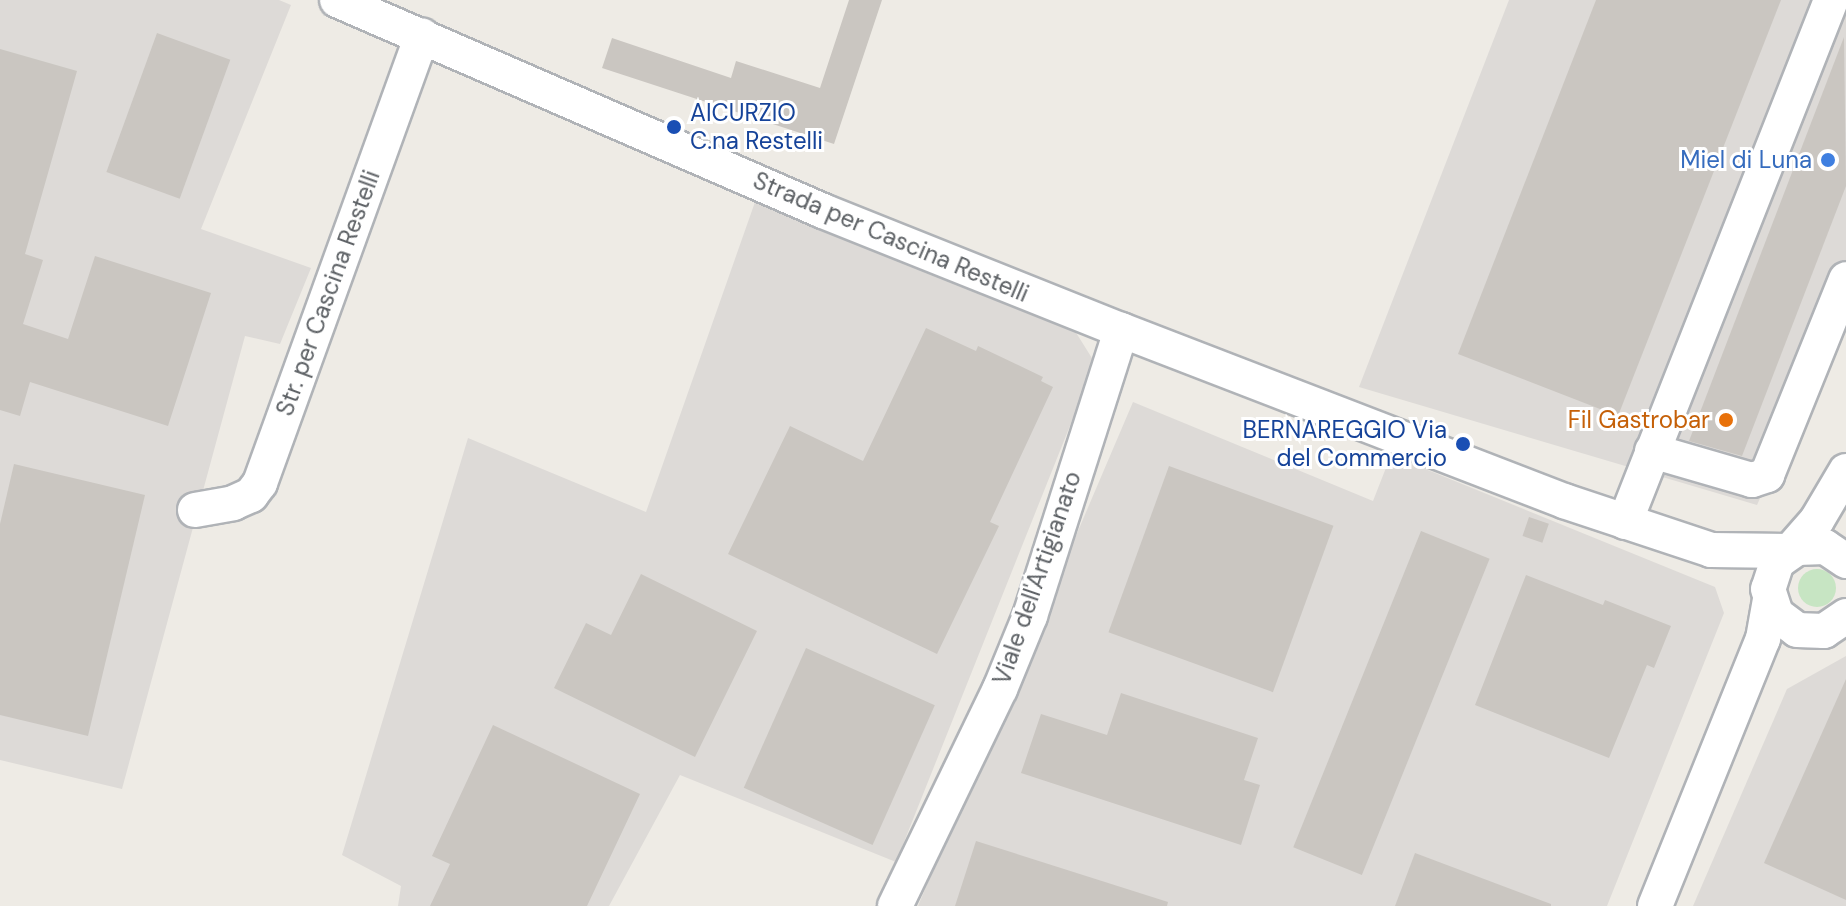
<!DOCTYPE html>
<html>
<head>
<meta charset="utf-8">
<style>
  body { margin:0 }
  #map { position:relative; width:1846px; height:906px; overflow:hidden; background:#eeebe5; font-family:"DM Sans",sans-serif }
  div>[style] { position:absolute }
  .industrial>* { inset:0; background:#dddad7 }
  .green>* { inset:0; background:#c7e5c3 }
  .round { border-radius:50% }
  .building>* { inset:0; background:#cac6c1; transform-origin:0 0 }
  .roads { filter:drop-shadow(2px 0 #b0b3b7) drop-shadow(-2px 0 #b0b3b7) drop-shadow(0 2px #b0b3b7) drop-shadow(0 -2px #b0b3b7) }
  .minor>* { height:34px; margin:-17px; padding:0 17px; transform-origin:17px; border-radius:17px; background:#fff }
  .dots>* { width:22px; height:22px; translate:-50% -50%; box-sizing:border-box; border:4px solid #fff; border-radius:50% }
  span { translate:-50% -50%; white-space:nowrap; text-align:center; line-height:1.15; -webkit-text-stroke:6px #fff; paint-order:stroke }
  .transit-label { font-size:24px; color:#164399 }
  .left { translate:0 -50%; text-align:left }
  .right { translate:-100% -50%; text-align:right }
  .shop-label { font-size:24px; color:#366cbe }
  .street-label { font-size:24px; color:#5d6165 }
  .food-label { font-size:24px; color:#c56008 }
</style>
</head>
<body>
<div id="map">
  <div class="industrial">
    <i style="clip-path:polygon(0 0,279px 0,291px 5px,201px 229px,311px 268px,280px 344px,245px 336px,122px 789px,0 760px)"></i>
    <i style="clip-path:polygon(1509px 0,1846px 0,1846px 308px,1757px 505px,1359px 387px)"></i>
    <i style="clip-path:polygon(755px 202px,1075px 331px,1095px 363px,896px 862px,680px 775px,609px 906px,398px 906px,401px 886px,342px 855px,468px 438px,646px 512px)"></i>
    <i style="clip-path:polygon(1133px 402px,1373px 501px,1391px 455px,1715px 587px,1724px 613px,1607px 906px,918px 906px)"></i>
    <i style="clip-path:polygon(1846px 656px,1846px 906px,1693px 906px,1787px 689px)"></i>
  </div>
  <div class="green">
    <i class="round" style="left:1798px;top:569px;width:38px;height:38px"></i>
  </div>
  <div class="building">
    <i style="clip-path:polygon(849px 0,882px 0,834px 144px,602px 68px,612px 38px,731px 78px,736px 61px,820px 88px)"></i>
    <i style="clip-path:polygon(1596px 0,1781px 0,1618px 416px,1458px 354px)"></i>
    <i style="left:157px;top:33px;width:78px;height:148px;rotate:20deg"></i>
    <i style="clip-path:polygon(1844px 37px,1846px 186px,1742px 456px,1689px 441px)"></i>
    <i style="clip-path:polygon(0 49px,77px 71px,25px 254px,43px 260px,23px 324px,68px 339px,95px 256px,211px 293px,168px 426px,30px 382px,20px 416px,0 410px)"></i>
    <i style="clip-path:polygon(926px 328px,976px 351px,978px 346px,1043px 377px,1041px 381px,1053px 387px,990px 522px,999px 526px,937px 654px,728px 554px,790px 426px,863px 461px)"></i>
    <i style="clip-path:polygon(14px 464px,145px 495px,88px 736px,0 715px,0 524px)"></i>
    <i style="left:1169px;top:466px;width:175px;height:177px;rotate:20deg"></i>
    <i style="left:1529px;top:517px;width:21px;height:20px;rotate:19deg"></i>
    <i style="left:1421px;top:531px;width:74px;height:341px;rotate:22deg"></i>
    <i style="clip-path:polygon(641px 574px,757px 631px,695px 757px,554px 688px,586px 623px,611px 635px)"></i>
    <i style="clip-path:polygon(1526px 575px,1603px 605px,1605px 600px,1671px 626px,1654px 668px,1647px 665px,1609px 758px,1475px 705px)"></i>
    <i style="left:806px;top:648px;width:141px;height:153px;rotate:24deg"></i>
    <i style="clip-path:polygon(1846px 679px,1846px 900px,1764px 863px)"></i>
    <i style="clip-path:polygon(1121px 693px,1258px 738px,1244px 780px,1260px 785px,1241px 845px,1021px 773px,1041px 714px,1107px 735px)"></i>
    <i style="clip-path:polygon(493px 725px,640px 794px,587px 906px,430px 906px,450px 864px,432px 856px)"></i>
    <i style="clip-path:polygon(976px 841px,1168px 902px,1167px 906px,955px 906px)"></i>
    <i style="clip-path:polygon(1415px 853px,1551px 904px,1551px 906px,1395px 906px)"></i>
  </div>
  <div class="roads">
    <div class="minor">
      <i style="left:337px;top:0;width:530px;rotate:23.47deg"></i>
      <i style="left:823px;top:211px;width:321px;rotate:21.8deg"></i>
      <i style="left:1121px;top:330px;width:475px;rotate:21.1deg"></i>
      <i style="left:1564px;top:501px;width:155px;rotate:18.4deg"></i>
      <i style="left:1711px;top:550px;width:79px;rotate:0.7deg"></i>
      <i style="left:1652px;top:451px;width:104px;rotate:16.2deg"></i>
      <i style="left:1752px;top:480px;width:16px;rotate:-18deg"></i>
      <i style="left:1767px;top:475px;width:211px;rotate:-68deg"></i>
      <i style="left:195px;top:510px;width:39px;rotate:-10deg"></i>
      <i style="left:233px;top:503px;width:20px;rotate:-24deg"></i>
      <i style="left:251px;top:495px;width:15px;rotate:-53deg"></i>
      <i style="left:260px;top:483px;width:476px;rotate:-70.1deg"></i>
      <i style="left:1625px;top:522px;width:561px;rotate:-68.46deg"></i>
      <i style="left:1790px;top:551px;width:41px;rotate:-48.9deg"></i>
      <i style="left:1817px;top:520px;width:57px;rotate:-59.4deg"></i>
      <i style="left:1846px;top:561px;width:25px;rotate:-146deg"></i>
      <i style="left:1825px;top:547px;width:28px;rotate:178deg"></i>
      <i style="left:1797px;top:548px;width:24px;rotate:145deg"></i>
      <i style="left:1777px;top:562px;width:28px;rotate:108deg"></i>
      <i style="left:1768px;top:589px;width:26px;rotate:72deg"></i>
      <i style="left:1776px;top:614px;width:26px;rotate:37deg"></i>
      <i style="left:1797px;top:630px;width:27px;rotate:2deg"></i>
      <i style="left:1824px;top:631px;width:27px;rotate:-34deg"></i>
      <i style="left:895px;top:906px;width:241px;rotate:-64.2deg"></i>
      <i style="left:1000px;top:689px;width:79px;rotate:-67.7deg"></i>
      <i style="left:1030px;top:616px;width:300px;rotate:-72.3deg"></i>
      <i style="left:1655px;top:906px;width:288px;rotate:-68deg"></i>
      <i style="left:1763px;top:639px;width:40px;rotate:-80deg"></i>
    </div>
  </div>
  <div class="dots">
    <i style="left:674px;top:127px;background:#1a4fb4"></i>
    <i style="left:1828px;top:160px;background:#3f7fe0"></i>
    <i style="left:1726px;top:420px;background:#e8710a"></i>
    <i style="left:1463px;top:444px;background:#1a4fb4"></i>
  </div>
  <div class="transit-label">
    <span class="left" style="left:690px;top:127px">AICURZIO<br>C.na Restelli</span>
    <span class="right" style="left:1447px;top:444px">BERNAREGGIO Via<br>del Commercio</span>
  </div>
  <div class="shop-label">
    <span class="right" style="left:1812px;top:160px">Miel di Luna</span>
  </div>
  <div class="street-label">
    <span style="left:891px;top:237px;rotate:23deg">Strada per Cascina Restelli</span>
    <span style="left:328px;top:293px;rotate:-70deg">Str. per Cascina Restelli</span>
    <span style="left:1037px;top:578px;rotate:-71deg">Viale dell'Artigianato</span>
  </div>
  <div class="food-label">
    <span class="right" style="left:1710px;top:420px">Fil Gastrobar</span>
  </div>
</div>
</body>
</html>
